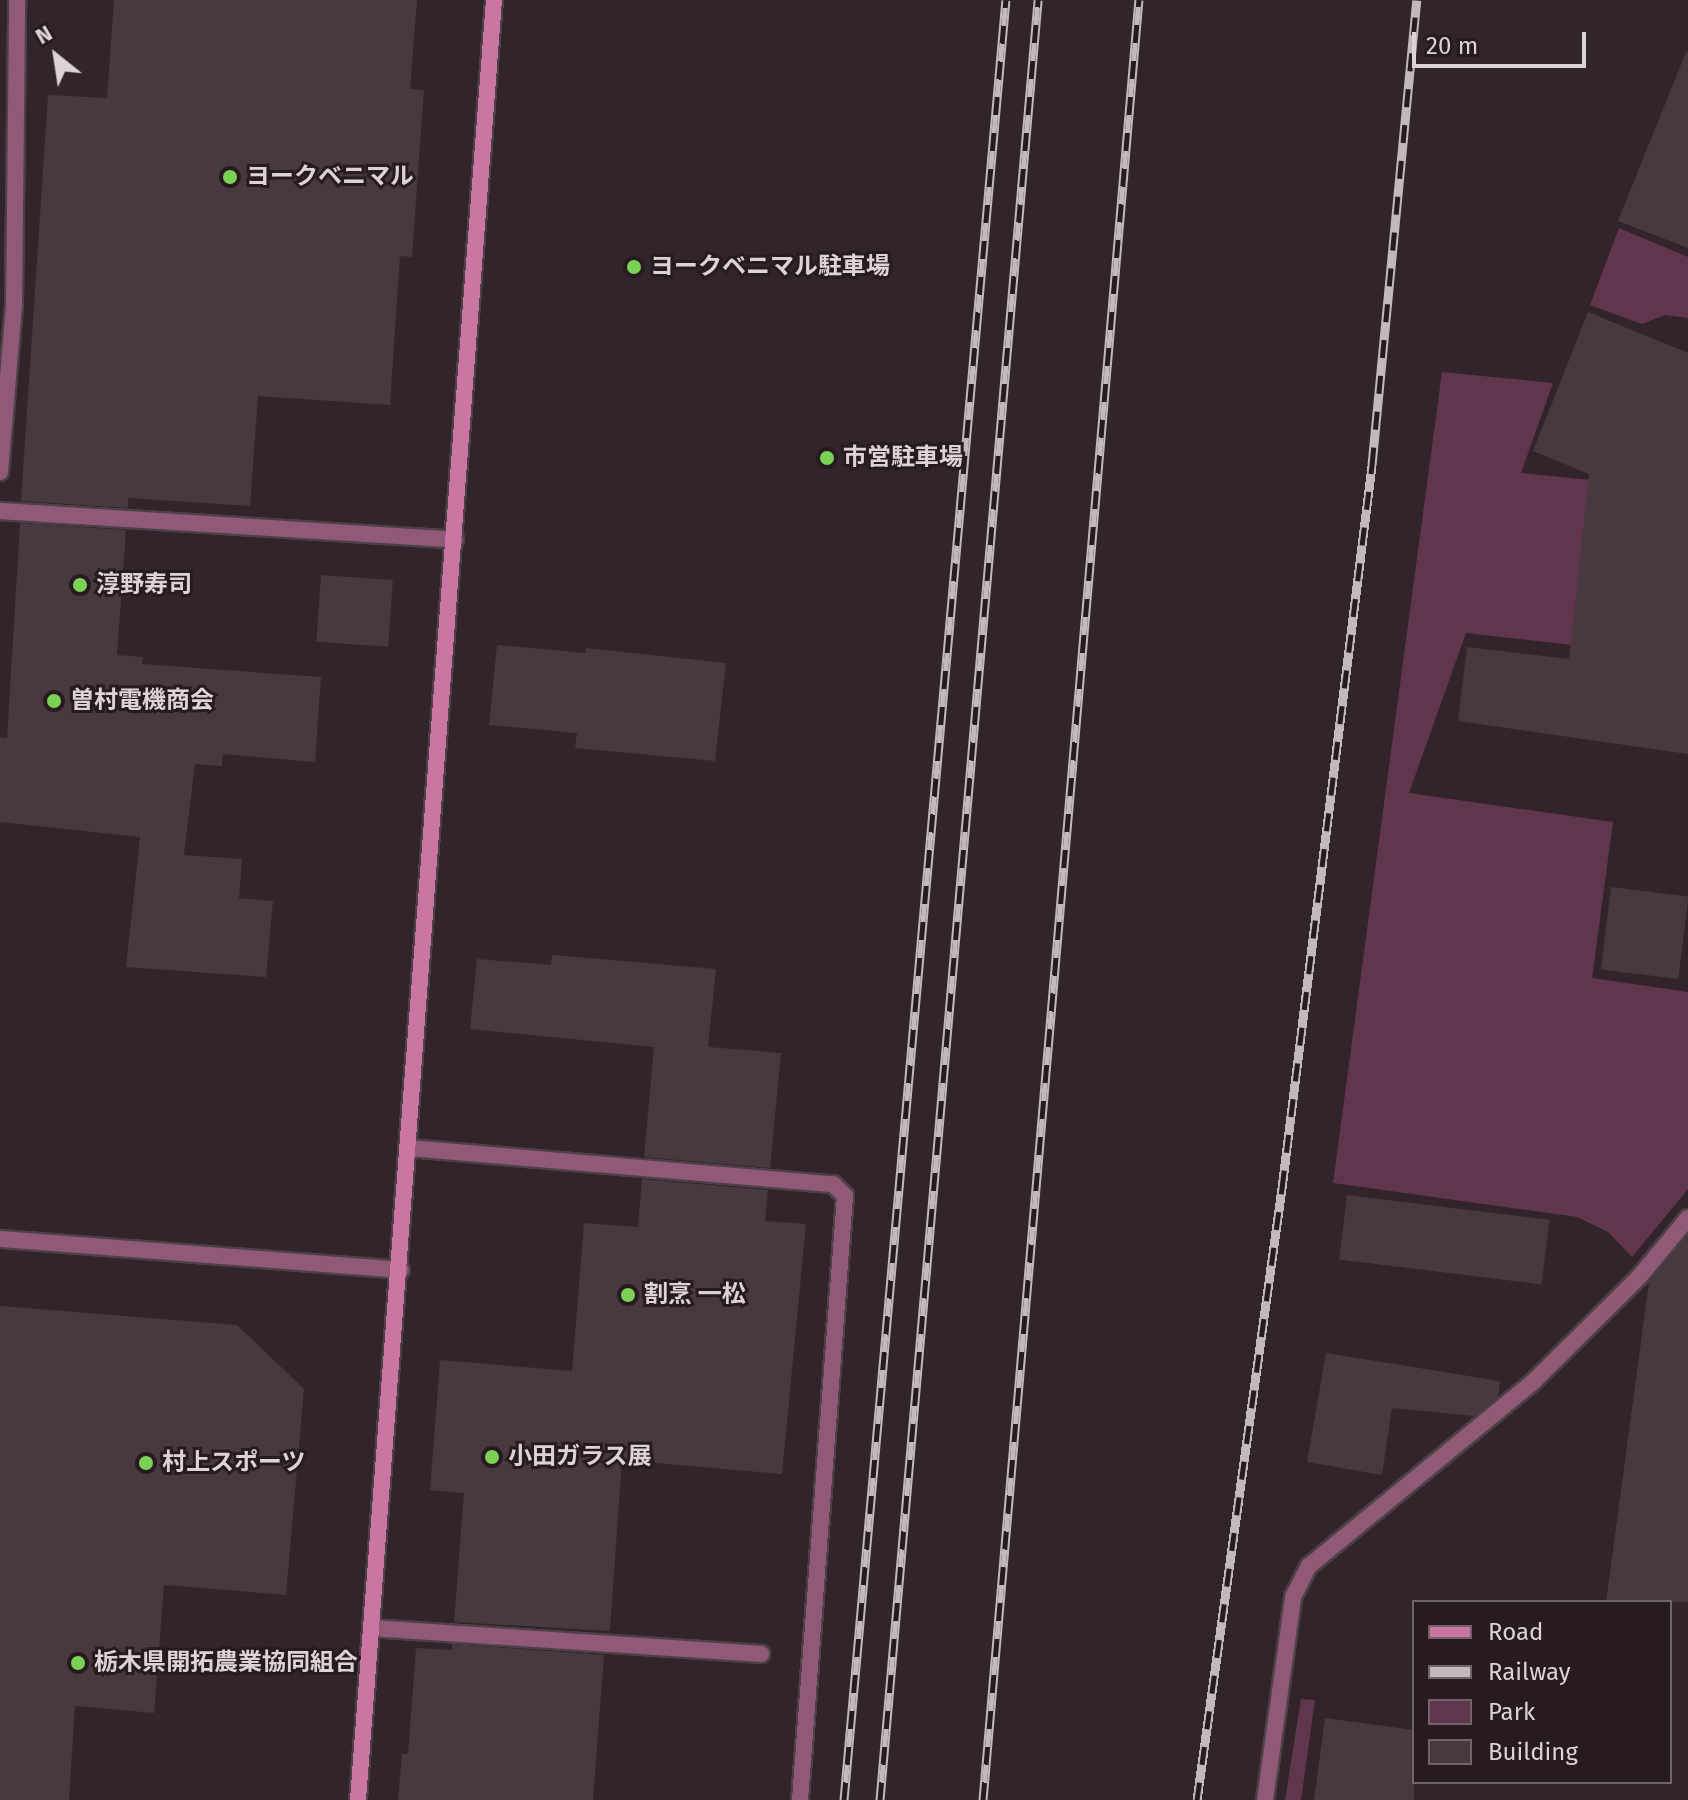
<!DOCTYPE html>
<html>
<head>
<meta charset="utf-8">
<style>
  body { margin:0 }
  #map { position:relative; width:1688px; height:1800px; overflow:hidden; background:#32242b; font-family:"Fira Sans","Noto Sans JP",sans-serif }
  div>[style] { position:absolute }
  .green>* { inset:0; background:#61364d }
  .building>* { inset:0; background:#483940; transform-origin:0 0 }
  .roads { filter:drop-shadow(2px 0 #4d4047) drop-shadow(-2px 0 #4d4047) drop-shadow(0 2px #4d4047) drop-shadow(0 -2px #4d4047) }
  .lane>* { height:16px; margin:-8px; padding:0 8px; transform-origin:8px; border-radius:8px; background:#905a76 }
  .street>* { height:16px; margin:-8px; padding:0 8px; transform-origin:8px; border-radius:8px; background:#905a76 }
  .secondary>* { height:16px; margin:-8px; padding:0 8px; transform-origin:8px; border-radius:8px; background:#ca75a2 }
  .rail>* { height:9px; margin-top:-4.5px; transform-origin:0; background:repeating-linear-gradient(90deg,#271a21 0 18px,#c3b8bd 0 36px); box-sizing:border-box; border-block:2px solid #c3b8bd }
  .dots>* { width:22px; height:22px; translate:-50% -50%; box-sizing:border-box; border:4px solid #271a21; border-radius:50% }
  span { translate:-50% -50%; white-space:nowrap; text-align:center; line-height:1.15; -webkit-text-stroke:6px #271a21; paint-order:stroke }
  .poi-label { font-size:24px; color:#dcd2d7; font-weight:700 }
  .left { translate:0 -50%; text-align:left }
  .legend { position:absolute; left:1412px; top:1600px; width:260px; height:184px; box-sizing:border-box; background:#271a21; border:2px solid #6f646a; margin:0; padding:10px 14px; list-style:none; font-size:24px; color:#dcd2d7 }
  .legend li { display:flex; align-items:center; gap:16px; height:40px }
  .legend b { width:40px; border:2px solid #6f646a }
  .north { position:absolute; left:16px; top:16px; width:80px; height:80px; -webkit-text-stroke:6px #271a21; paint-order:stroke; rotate:330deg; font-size:22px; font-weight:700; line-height:32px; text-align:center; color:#dcd2d7 }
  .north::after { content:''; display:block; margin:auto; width:28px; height:36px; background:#dcd2d7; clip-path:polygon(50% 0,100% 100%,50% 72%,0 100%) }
  .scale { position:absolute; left:1412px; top:32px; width:174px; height:36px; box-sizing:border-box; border:4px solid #dcd2d7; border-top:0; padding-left:10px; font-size:24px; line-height:28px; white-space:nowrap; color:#dcd2d7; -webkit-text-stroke:6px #271a21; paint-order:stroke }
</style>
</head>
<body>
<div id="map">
  <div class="green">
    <i style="clip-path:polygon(1619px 228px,1688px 257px,1688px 318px,1665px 315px,1642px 324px,1590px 305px)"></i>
    <i style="clip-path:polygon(1442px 372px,1553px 383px,1521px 473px,1621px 483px,1572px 645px,1466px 633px,1409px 793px,1613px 822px,1592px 978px,1688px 992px,1688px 1189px,1632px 1257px,1608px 1232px,1577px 1217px,1333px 1183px)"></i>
    <i style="clip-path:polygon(1301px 1699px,1315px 1700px,1301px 1800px,1285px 1800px)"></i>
  </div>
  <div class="building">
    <i style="clip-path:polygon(114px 0,417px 0,410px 89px,424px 90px,412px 257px,400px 256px,390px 405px,258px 396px,250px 506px,128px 498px,128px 508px,21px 501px,48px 95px,107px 98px)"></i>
    <i style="clip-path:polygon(1686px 52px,1688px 52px,1688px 248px,1618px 221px)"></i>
    <i style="clip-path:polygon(1588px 312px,1688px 353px,1688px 754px,1458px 721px,1467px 647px,1569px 659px,1589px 474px,1533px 451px)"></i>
    <i style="clip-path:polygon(20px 523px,126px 530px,117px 655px,143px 657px,142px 664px,321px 677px,315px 762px,223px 754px,222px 766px,195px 764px,184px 855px,242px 859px,239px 898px,273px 901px,266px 977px,126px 967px,140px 837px,0 822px,0 737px,7px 738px)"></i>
    <i style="left:321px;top:575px;width:72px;height:67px;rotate:4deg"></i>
    <i style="clip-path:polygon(497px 645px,586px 653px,586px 648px,726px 663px,715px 761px,575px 748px,577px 733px,489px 725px)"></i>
    <i style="left:1611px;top:887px;width:78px;height:83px;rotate:7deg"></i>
    <i style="clip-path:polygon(552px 955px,716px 969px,708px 1047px,781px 1053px,770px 1168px,644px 1157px,654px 1047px,470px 1029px,477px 959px,551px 965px)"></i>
    <i style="clip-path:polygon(642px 1179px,768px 1190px,765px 1221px,806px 1224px,782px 1474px,622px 1460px,610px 1631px,454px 1622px,464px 1493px,430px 1490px,440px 1360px,572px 1371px,584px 1223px,638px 1227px)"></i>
    <i style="left:1347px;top:1195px;width:204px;height:65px;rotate:7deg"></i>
    <i style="clip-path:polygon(1688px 1235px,1688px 1602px,1606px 1602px,1649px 1282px)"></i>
    <i style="clip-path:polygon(0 1306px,237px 1325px,304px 1389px,286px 1595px,164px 1585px,154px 1713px,75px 1706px,69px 1800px,0 1800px)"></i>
    <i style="clip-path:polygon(1326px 1353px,1500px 1381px,1498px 1397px,1474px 1416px,1392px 1408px,1382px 1475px,1307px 1462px)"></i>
    <i style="clip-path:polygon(452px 1644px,604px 1655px,593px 1800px,398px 1800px,402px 1754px,408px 1754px,416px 1648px,452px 1650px)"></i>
    <i style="clip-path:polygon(1325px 1718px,1414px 1730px,1414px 1800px,1314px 1800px)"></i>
  </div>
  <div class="roads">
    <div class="lane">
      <i style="left:371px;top:1628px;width:391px;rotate:3.8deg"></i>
    </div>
    <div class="street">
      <i style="left:0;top:472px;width:169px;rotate:-85.2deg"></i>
      <i style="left:14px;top:304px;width:304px;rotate:-89.4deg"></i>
      <i style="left:0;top:511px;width:456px;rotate:3.6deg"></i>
      <i style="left:409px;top:1148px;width:426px;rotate:4.9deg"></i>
      <i style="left:833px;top:1184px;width:17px;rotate:45deg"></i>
      <i style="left:845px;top:1196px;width:606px;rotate:94.26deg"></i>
      <i style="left:0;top:1239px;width:402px;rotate:4.4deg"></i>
      <i style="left:1265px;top:1800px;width:205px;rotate:-82.1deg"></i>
      <i style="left:1293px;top:1597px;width:35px;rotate:-63deg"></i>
      <i style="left:1309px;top:1566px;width:291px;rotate:-39.4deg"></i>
      <i style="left:1534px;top:1381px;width:149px;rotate:-44.7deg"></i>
      <i style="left:1640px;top:1276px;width:75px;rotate:-50.4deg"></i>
    </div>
    <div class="secondary">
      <i style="left:358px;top:1800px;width:1805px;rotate:-85.68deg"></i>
    </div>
  </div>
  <div class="rail">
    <i style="left:844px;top:1800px;width:1807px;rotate:-84.86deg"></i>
    <i style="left:880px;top:1800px;width:1807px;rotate:-84.98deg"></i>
    <i style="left:983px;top:1800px;width:1807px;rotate:-85.05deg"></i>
    <i style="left:1197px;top:1800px;width:618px;rotate:-82.09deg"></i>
    <i style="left:1282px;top:1188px;width:729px;rotate:-82.9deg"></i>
    <i style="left:1372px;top:465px;width:467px;rotate:-84.5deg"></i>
  </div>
  <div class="dots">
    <i style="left:230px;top:177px;background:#7ad156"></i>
    <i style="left:634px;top:267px;background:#7ad156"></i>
    <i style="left:827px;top:458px;background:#7ad156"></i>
    <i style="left:80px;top:585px;background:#7ad156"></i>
    <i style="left:54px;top:701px;background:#7ad156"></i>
    <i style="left:628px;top:1295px;background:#7ad156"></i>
    <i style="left:492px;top:1457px;background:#7ad156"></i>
    <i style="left:146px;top:1463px;background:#7ad156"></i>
    <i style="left:78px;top:1663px;background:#7ad156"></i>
  </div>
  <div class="poi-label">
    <span class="left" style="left:246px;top:177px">ヨークベニマル</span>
    <span class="left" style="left:650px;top:267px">ヨークベニマル駐車場</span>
    <span class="left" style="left:843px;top:458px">市営駐車場</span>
    <span class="left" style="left:96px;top:585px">淳野寿司</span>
    <span class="left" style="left:70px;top:701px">曽村電機商会</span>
    <span class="left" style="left:644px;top:1295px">割烹 一松</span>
    <span class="left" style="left:508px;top:1457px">小田ガラス展</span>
    <span class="left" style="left:162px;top:1463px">村上スポーツ</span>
    <span class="left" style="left:94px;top:1663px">栃木県開拓農業協同組合</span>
  </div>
  <ul class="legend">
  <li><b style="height:10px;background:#ca75a2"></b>Road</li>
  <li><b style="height:10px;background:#c3b8bd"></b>Railway</li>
  <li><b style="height:22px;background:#61364d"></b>Park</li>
  <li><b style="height:22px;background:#483940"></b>Building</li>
  </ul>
  <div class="north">N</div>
  <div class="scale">20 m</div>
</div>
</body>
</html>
